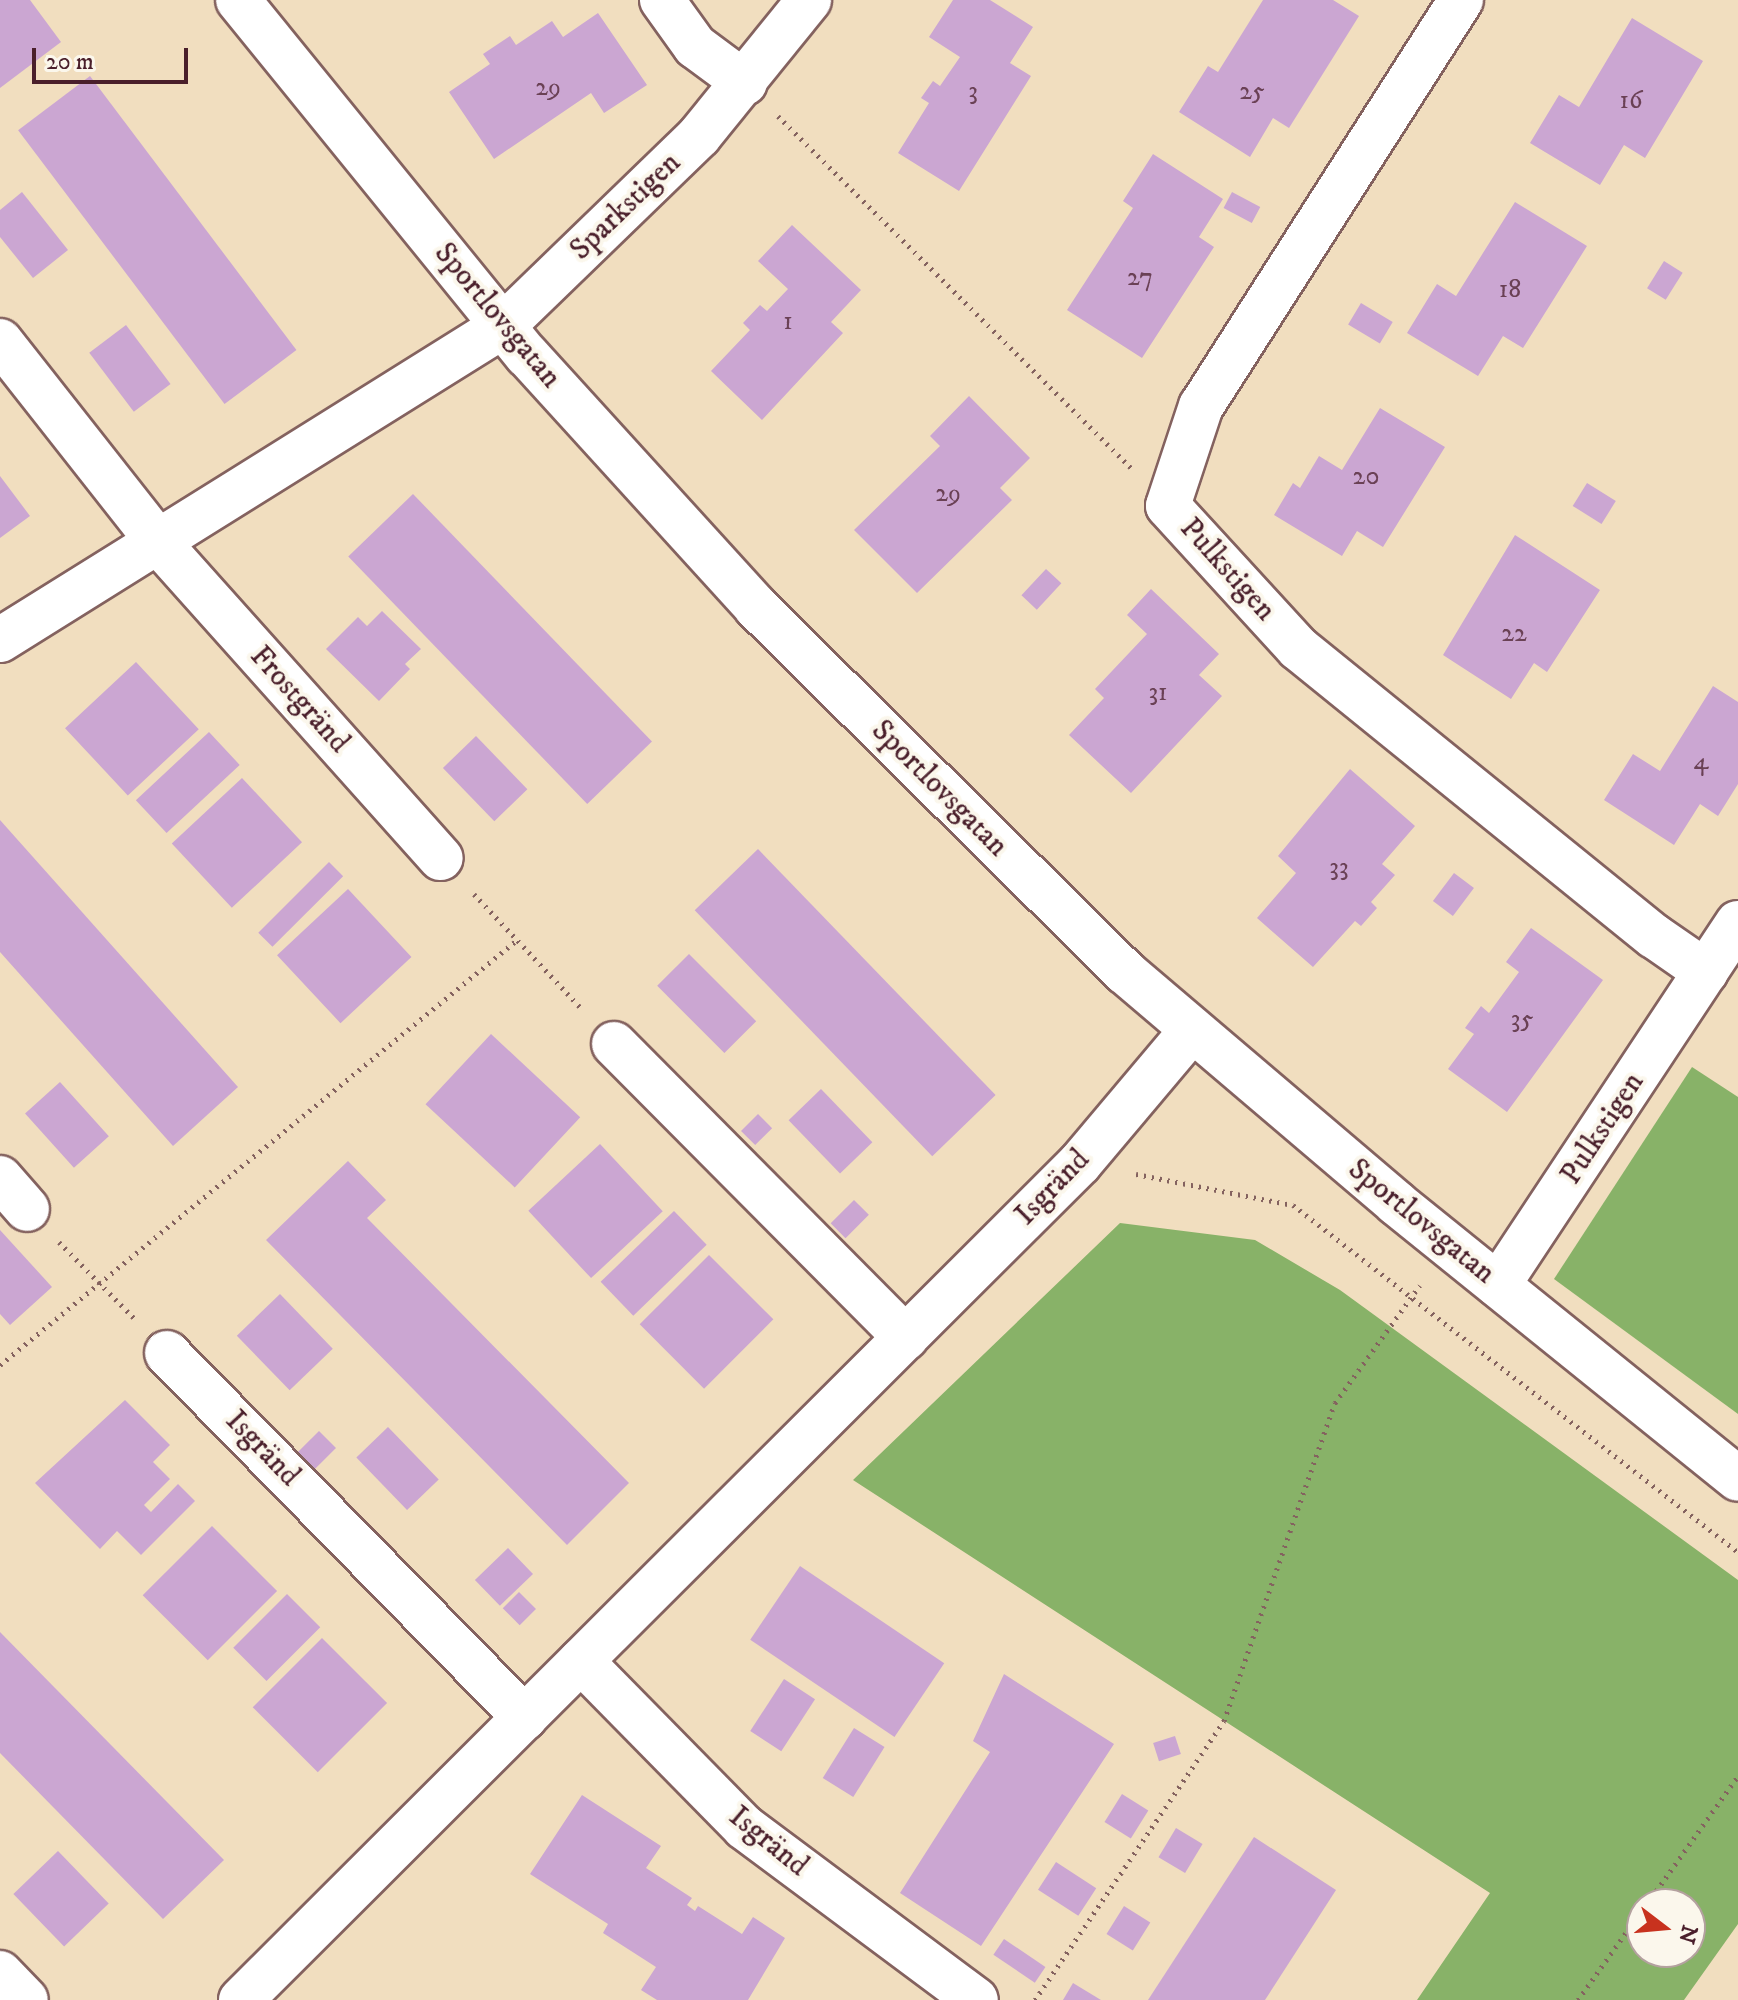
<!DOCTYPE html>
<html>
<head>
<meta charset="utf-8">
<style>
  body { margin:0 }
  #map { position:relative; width:1738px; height:2000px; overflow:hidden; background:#f1debf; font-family:"IM FELL DW Pica",serif }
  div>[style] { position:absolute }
  .forest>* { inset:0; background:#88b268 }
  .building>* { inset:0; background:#cba6d2; transform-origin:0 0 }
  .path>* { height:5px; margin-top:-2.5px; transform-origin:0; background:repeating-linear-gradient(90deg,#84625f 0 2px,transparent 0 8px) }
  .roads { filter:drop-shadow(2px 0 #84625f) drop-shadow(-2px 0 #84625f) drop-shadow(0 2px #84625f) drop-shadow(0 -2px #84625f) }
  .minor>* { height:44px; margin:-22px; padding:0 22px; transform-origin:22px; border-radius:22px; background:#fff }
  span { translate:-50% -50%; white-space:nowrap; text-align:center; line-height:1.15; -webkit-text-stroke:8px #fbf7ec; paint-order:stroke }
  .number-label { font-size:26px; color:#6a4155 }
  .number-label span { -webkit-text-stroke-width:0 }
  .street-label { font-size:30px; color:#4a1f2b }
  .north { position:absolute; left:1626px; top:1888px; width:80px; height:80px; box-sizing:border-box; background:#fbf7ec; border:2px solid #b4a19f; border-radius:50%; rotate:106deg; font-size:22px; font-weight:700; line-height:32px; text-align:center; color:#4a1f2b }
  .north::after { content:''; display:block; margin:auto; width:28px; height:36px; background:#c8321e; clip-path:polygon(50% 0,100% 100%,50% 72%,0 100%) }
  .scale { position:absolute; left:32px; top:48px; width:156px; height:36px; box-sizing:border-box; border:4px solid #4a1f2b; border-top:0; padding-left:10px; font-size:24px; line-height:28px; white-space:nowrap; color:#4a1f2b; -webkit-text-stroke:6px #fbf7ec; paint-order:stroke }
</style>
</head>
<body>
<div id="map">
  <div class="forest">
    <i style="clip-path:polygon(1692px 1067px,1738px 1097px,1738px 1414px,1554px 1279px)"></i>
    <i style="clip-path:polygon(evenodd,1120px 1223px,1255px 1240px,1340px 1290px,1738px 1580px,1738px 1924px,1684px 2000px,1417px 2000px,1490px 1893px,853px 1480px,1120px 1223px,1690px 1904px,1690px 1952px,1642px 1952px,1642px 1904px,1690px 1904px)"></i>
  </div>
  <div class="building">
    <i style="clip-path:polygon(0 0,30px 0,61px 42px,0 88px)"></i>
    <i style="clip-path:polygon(953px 0,990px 0,1033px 27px,1010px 63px,1031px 76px,959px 191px,898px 153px,929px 103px,921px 98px,933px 81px,940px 86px,960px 57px,929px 37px)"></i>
    <i style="clip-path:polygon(1263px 0,1333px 0,1359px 16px,1289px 128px,1273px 118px,1250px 157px,1179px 112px,1208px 66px,1218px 72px)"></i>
    <i style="clip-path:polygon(598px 13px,647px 85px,604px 113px,591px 93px,494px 159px,449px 92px,490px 64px,483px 54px,510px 36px,516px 45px,552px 21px,563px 37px)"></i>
    <i style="clip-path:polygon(1632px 18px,1703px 61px,1645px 158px,1624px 145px,1600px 185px,1530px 143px,1559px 95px,1579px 107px)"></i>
    <i style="left:90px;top:76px;width:343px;height:90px;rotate:53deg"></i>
    <i style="clip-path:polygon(1153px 154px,1223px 199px,1199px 237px,1214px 247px,1142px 358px,1067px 310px,1133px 208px,1123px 201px)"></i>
    <i style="clip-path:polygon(22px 192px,68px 250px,33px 278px,0 237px,0 210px)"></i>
    <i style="left:1232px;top:192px;width:32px;height:18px;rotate:28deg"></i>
    <i style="clip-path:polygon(1515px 202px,1587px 246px,1523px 348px,1503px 336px,1478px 376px,1407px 333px,1437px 284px,1456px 296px)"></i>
    <i style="clip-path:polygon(792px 225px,861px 290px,831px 322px,843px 333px,762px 420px,711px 371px,750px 330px,743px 323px,760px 305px,767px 311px,788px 289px,758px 261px)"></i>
    <i style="left:1664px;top:261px;width:22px;height:32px;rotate:32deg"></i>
    <i style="left:1361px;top:303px;width:37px;height:25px;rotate:31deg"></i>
    <i style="left:126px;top:325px;width:74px;height:46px;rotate:53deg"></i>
    <i style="clip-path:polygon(969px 396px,1030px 458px,1000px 488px,1012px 500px,917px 593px,854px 530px,940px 446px,930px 436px)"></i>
    <i style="clip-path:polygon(1380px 408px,1445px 447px,1383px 547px,1357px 531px,1342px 556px,1274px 515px,1293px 483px,1300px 488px,1319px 456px,1342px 470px)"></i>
    <i style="clip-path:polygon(0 476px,30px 516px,0 538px)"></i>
    <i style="left:1587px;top:483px;width:34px;height:27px;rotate:32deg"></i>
    <i style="left:413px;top:494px;width:344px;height:90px;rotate:46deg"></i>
    <i style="clip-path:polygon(1515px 535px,1600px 590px,1547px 672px,1534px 663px,1511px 699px,1443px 655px)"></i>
    <i style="left:1046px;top:569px;width:21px;height:36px;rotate:43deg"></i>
    <i style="clip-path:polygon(1151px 589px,1219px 654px,1199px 675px,1222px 696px,1131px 793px,1069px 735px,1104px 698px,1095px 689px,1147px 634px,1127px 615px)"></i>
    <i style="clip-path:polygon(382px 611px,421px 649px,405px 664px,410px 669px,379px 701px,326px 649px,358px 617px,367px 626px)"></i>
    <i style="left:136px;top:662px;width:92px;height:97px;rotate:47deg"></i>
    <i style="clip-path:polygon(1713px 686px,1738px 702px,1738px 784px,1718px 816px,1700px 804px,1674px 845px,1604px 800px,1633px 754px,1660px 771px)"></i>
    <i style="left:209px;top:732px;width:45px;height:100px;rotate:47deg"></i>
    <i style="left:476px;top:736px;width:74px;height:46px;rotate:46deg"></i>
    <i style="clip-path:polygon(1350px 769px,1415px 826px,1382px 864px,1395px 875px,1371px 902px,1377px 908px,1361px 926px,1355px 921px,1313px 967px,1257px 918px,1296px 873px,1278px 856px)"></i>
    <i style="left:242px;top:778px;width:88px;height:96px;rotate:47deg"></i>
    <i style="clip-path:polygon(0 820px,238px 1087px,173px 1146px,0 952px)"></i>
    <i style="left:758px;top:849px;width:342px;height:88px;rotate:46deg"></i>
    <i style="left:329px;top:862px;width:20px;height:100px;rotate:45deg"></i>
    <i style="left:1454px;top:873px;width:25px;height:35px;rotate:37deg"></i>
    <i style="left:348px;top:889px;width:93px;height:97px;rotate:47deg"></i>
    <i style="clip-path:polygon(1531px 928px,1603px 980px,1507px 1112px,1448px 1069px,1474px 1034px,1465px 1028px,1481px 1006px,1489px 1013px,1519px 972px,1506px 962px)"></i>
    <i style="left:689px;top:954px;width:95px;height:45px;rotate:45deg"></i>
    <i style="left:491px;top:1034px;width:122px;height:96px;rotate:43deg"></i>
    <i style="left:60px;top:1082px;width:73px;height:47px;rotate:48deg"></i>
    <i style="left:821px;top:1089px;width:74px;height:45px;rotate:46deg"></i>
    <i style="left:758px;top:1114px;width:20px;height:24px;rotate:45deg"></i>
    <i style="left:600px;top:1144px;width:92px;height:98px;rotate:47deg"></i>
    <i style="clip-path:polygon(348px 1161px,386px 1200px,367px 1218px,629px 1483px,567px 1545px,266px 1240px)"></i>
    <i style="left:854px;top:1200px;width:21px;height:33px;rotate:45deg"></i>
    <i style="left:674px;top:1211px;width:47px;height:102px;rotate:46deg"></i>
    <i style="clip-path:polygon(0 1230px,52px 1287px,10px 1325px,0 1314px)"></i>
    <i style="left:709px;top:1255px;width:91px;height:98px;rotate:45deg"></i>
    <i style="left:280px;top:1294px;width:76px;height:60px;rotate:46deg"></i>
    <i style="clip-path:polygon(125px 1400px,170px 1445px,153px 1462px,170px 1479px,144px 1505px,151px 1512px,178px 1484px,195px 1501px,141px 1555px,117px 1531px,100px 1549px,35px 1483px)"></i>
    <i style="left:388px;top:1427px;width:73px;height:44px;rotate:46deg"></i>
    <i style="left:319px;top:1431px;width:24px;height:33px;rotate:45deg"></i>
    <i style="left:212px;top:1526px;width:92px;height:98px;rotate:45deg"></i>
    <i style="left:508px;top:1548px;width:36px;height:46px;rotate:46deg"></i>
    <i style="left:800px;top:1566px;width:174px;height:89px;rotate:34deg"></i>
    <i style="left:519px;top:1592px;width:24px;height:23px;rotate:45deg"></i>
    <i style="left:287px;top:1594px;width:47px;height:76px;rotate:45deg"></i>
    <i style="clip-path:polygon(0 1632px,224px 1860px,163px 1919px,0 1753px)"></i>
    <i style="left:322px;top:1638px;width:92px;height:98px;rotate:45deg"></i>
    <i style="clip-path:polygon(1004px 1674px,1114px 1744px,981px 1946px,900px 1893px,990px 1752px,973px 1741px)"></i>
    <i style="left:784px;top:1679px;width:37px;height:62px;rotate:33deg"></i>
    <i style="left:854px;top:1728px;width:36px;height:59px;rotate:32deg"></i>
    <i style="left:1175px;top:1736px;width:19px;height:23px;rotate:72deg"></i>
    <i style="left:1122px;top:1794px;width:31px;height:33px;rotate:32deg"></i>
    <i style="clip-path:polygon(582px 1795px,661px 1846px,646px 1868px,692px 1898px,687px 1905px,695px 1911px,698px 1906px,742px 1934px,753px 1917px,785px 1938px,748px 2000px,657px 2000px,641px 1990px,656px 1967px,603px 1933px,608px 1924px,530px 1874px)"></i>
    <i style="left:1176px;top:1828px;width:31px;height:34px;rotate:31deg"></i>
    <i style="clip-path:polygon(1254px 1837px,1336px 1890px,1265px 2000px,1148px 2000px)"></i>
    <i style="left:58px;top:1851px;width:73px;height:62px;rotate:46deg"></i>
    <i style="left:1056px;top:1862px;width:48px;height:33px;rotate:33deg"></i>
    <i style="left:1124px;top:1906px;width:31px;height:33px;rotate:32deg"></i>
    <i style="left:1004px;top:1939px;width:50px;height:19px;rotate:34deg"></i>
    <i style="clip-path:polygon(1073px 1983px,1101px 2000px,1063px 2000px)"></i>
  </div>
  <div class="path">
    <i style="left:778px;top:116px;width:499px;rotate:44.9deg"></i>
    <i style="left:474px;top:894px;width:158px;rotate:46.8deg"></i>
    <i style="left:1136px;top:1174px;width:160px;rotate:11.2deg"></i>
    <i style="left:1293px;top:1205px;width:564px;rotate:37.95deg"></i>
    <i style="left:59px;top:1242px;width:110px;rotate:45.4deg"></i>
    <i style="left:0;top:1365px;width:669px;rotate:-39.42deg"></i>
    <i style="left:1647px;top:1904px;width:157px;rotate:-54.6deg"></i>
    <i style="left:1035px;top:2000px;width:337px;rotate:-55.9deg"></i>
    <i style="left:1224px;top:1721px;width:337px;rotate:-70.8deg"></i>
    <i style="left:1335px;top:1403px;width:145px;rotate:-54.2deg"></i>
    <i style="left:1578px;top:2000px;width:110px;rotate:-54.6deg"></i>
  </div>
  <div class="roads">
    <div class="minor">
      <i style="left:238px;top:0;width:458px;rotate:50.9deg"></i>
      <i style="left:527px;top:355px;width:341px;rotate:47.7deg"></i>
      <i style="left:756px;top:607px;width:519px;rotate:44.69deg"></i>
      <i style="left:1125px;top:972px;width:356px;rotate:40.4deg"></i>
      <i style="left:1396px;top:1203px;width:439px;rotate:38.9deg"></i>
      <i style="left:662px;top:0;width:57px;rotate:54.3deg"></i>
      <i style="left:695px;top:46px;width:62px;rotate:36.5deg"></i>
      <i style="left:1461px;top:0;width:482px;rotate:122.6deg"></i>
      <i style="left:1201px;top:406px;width:105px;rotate:108.3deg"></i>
      <i style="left:1168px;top:506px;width:193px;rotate:47.5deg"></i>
      <i style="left:1298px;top:648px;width:458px;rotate:39deg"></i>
      <i style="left:1654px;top:936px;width:63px;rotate:34.7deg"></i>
      <i style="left:0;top:341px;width:256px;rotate:51.8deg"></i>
      <i style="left:158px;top:542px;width:424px;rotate:48.2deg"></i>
      <i style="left:0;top:640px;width:593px;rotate:-31.97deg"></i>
      <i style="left:503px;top:326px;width:273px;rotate:-44.1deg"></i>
      <i style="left:699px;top:136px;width:175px;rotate:-51deg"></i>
      <i style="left:614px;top:1044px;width:414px;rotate:45.2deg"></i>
      <i style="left:0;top:1178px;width:41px;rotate:48.9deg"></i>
      <i style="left:1498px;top:1285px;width:434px;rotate:-56.5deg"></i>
      <i style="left:167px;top:1353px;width:511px;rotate:45.55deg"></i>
      <i style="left:581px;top:1661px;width:233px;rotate:45.5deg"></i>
      <i style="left:744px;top:1827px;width:289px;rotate:36.7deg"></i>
      <i style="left:0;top:1973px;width:37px;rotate:46deg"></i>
      <i style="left:241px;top:2000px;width:1185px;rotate:-44.93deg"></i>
      <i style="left:1080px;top:1163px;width:174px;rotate:-49.9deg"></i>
    </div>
  </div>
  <div class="number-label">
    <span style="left:548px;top:88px">29</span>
    <span style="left:973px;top:92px">3</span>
    <span style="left:1252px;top:92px">25</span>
    <span style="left:1631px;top:101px">16</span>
    <span style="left:1140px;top:278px">27</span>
    <span style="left:1510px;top:290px">18</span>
    <span style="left:788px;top:322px">1</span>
    <span style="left:1366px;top:477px">20</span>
    <span style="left:948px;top:494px">29</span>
    <span style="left:1514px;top:634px">22</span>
    <span style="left:1158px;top:693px">31</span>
    <span style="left:1701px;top:762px">4</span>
    <span style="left:1339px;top:868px">33</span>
    <span style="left:1522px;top:1020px">35</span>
  </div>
  <div class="street-label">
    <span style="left:626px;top:207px;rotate:-44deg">Sparkstigen</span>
    <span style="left:497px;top:316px;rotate:50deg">Sportlovsgatan</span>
    <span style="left:1227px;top:570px;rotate:48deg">Pulkstigen</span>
    <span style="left:299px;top:700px;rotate:48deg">Frostgränd</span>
    <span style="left:939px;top:789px;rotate:45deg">Sportlovsgatan</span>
    <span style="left:1603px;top:1129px;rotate:-57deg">Pulkstigen</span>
    <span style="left:1053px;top:1188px;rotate:-46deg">Isgränd</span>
    <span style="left:1421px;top:1222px;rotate:39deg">Sportlovsgatan</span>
    <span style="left:262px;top:1449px;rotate:46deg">Isgränd</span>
    <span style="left:768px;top:1842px;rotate:39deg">Isgränd</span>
  </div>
  <div class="north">N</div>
  <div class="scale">20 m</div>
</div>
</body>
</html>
